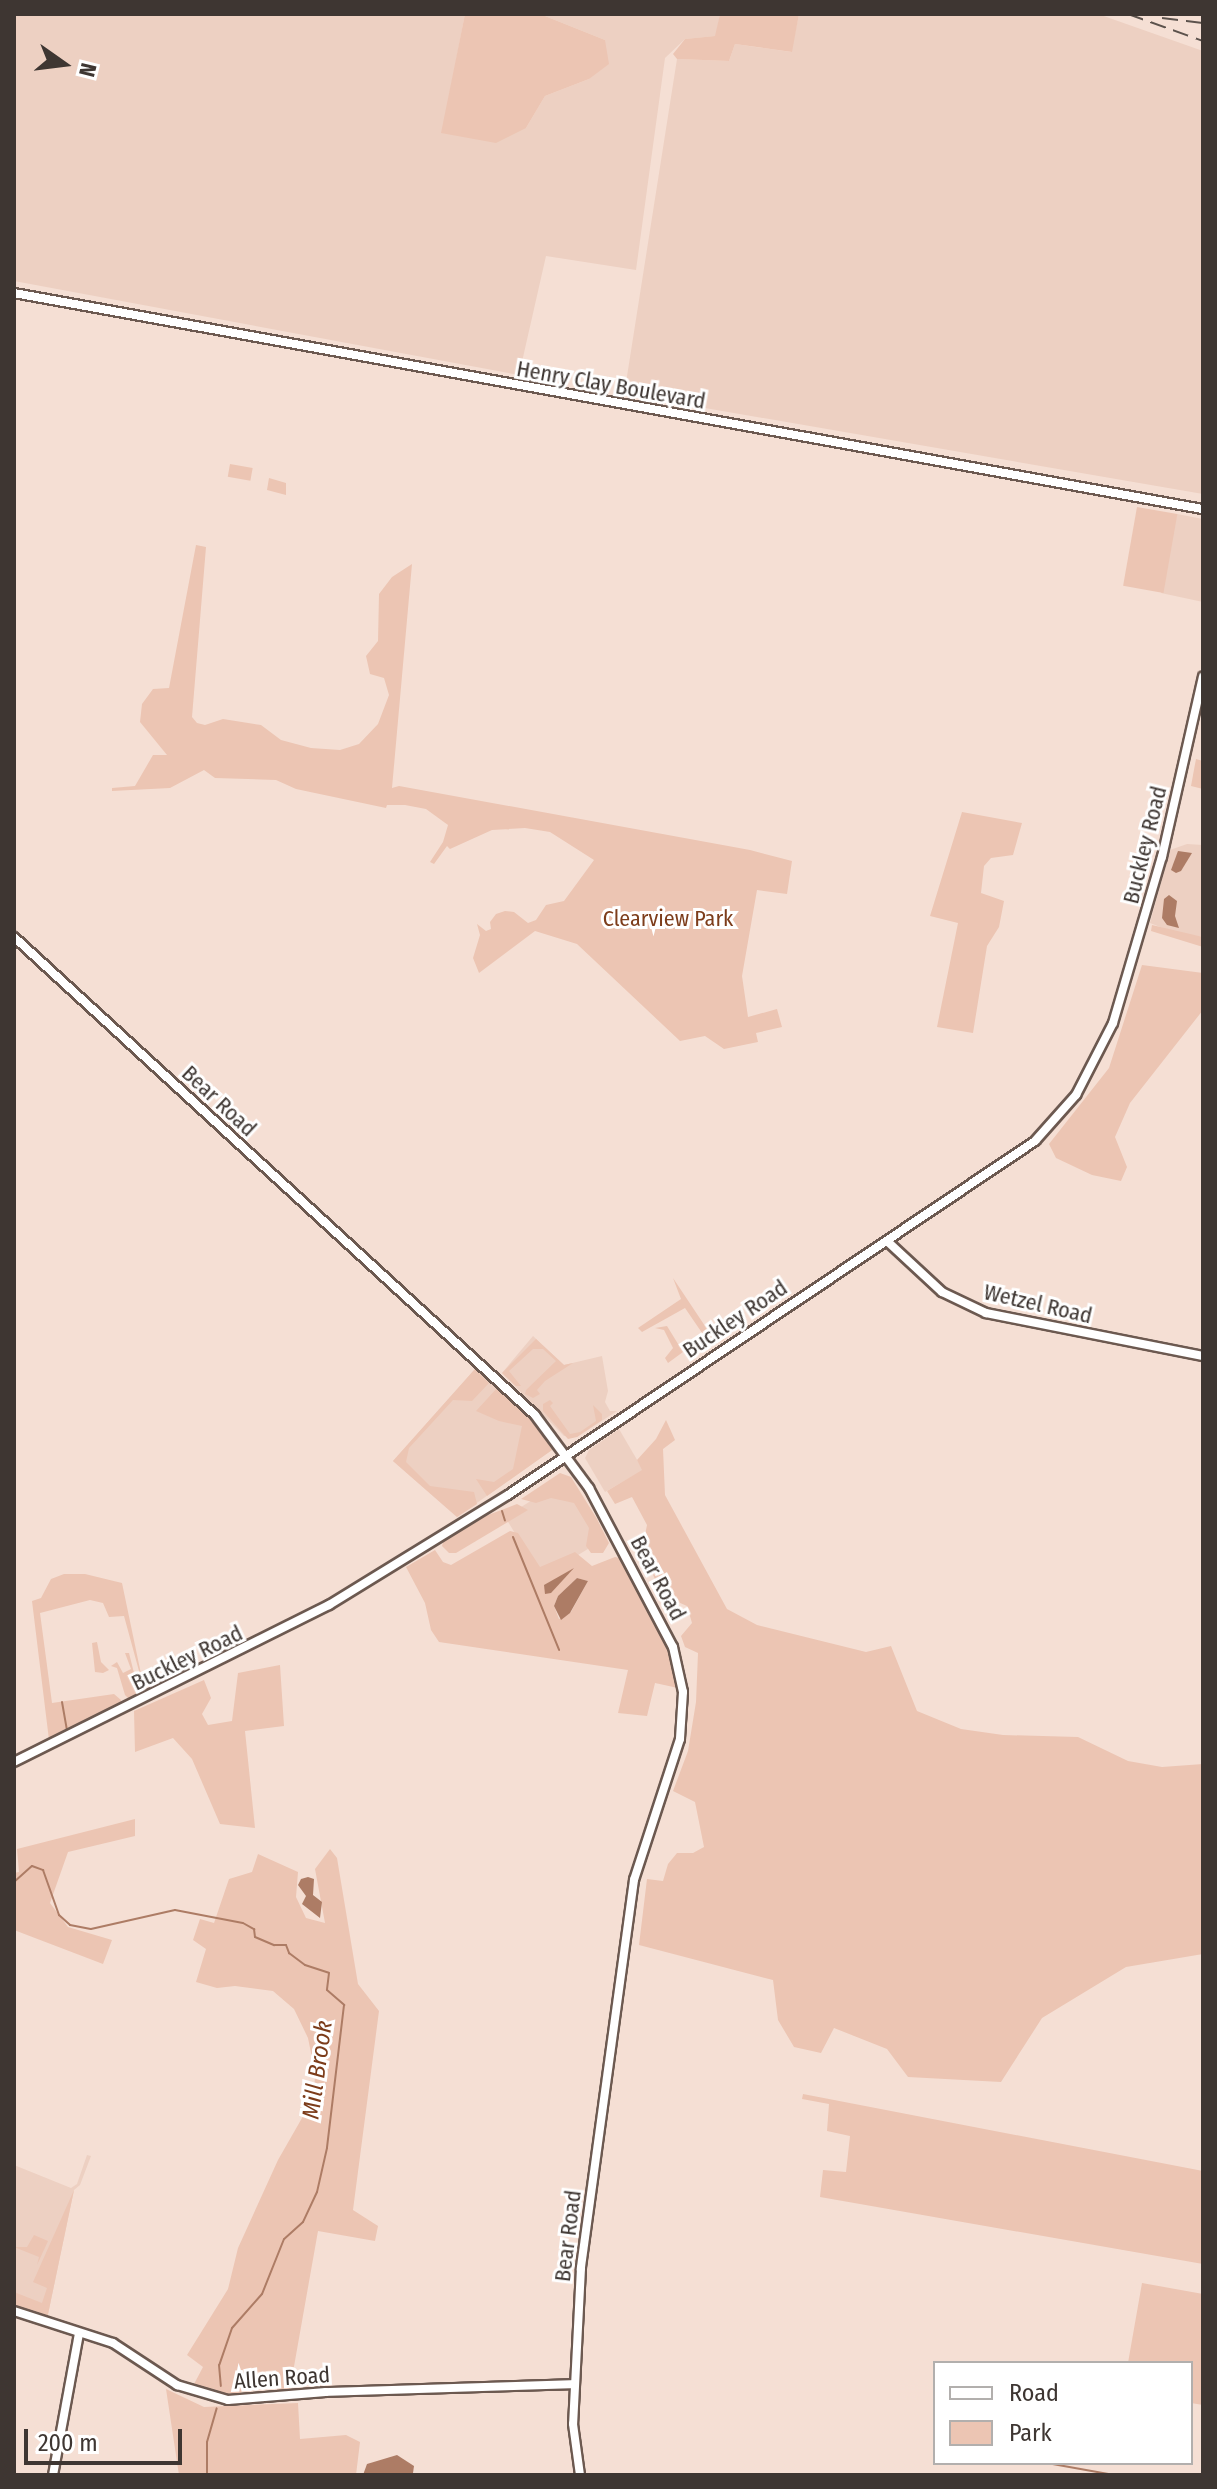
<!DOCTYPE html>
<html>
<head>
<meta charset="utf-8">
<style>
  body { margin:0 }
  #map { position:relative; width:1217px; height:2489px; overflow:hidden; background:#f5dfd4; font-family:"Fira Sans Condensed",sans-serif }
  div>[style] { position:absolute }
  .built>* { inset:0; background:#edd0c2 }
  .green>* { inset:0; background:#ecc5b3; transform-origin:0 0 }
  .water>* { inset:0; background:#ad7c65 }
  .stream>* { height:2px; margin:-1px; padding:0 1px; transform-origin:1px; border-radius:1px; background:#ad7c65 }
  .roads { filter:drop-shadow(2px 0 #6c5950) drop-shadow(-2px 0 #6c5950) drop-shadow(0 2px #6c5950) drop-shadow(0 -2px #6c5950) }
  .secondary>* { height:8px; margin:-4px; padding:0 4px; transform-origin:4px; border-radius:4px; background:#fff }
  .rail>* { height:2px; margin-top:-1px; transform-origin:0; background:repeating-linear-gradient(90deg,#5c524c 0 16px,transparent 0 24px) }
  span { translate:-50% -50%; white-space:nowrap; text-align:center; line-height:1.15; -webkit-text-stroke:6px #fff; paint-order:stroke }
  .street-label { font-size:22px; color:#3e3632 }
  .park-label { font-size:22px; color:#7d3d1b }
  .water-label { font-size:24px; color:#7c3c1a; font-style:italic }
  .frame { position:absolute; inset:0; border:16px solid #3e3632; pointer-events:none }
  .legend { position:absolute; left:933px; top:2361px; width:260px; height:104px; box-sizing:border-box; background:#fff; border:2px solid #b2afad; margin:0; padding:10px 14px; list-style:none; font-size:24px; color:#3e3632 }
  .legend li { display:flex; align-items:center; gap:16px; height:40px }
  .legend b { width:40px; border:2px solid #b2afad }
  .north { position:absolute; left:24px; top:24px; width:80px; height:80px; -webkit-text-stroke:6px #fff; paint-order:stroke; rotate:104deg; font-size:22px; font-weight:700; line-height:32px; text-align:center; color:#3e3632 }
  .north::after { content:''; display:block; margin:auto; width:28px; height:36px; background:#3e3632; clip-path:polygon(50% 0,100% 100%,50% 72%,0 100%) }
  .scale { position:absolute; left:24px; top:2429px; width:158px; height:36px; box-sizing:border-box; border:4px solid #3e3632; border-top:0; padding-left:10px; font-size:24px; line-height:28px; white-space:nowrap; color:#3e3632; -webkit-text-stroke:6px #fff; paint-order:stroke }
</style>
</head>
<body>
<div id="map">
  <div class="built">
    <i style="clip-path:polygon(14px 14px,465px 14px,442px 133px,526px 128px,545px 96px,589px 79px,605px 40px,540px 14px,720px 14px,716px 36px,685px 39px,665px 58px,636px 270px,546px 256px,519px 375px,14px 281px)"></i>
    <i style="clip-path:polygon(799px 14px,1098px 14px,1203px 51px,1203px 494px,630px 395px,625px 389px,677px 59px,729px 61px,735px 44px,791px 52px)"></i>
    <i style="clip-path:polygon(1177px 514px,1203px 519px,1203px 602px,1161px 593px)"></i>
    <i style="clip-path:polygon(1187px 844px,1203px 845px,1203px 937px,1173px 932px,1150px 923px,1170px 850px)"></i>
    <i style="clip-path:polygon(533px 1336px,564px 1365px,602px 1356px,608px 1391px,605px 1402px,610px 1411px,617px 1411px,577px 1437px,564px 1436px,502px 1373px)"></i>
    <i style="clip-path:polygon(475px 1369px,524px 1412px,552px 1450px,457px 1517px,393px 1461px)"></i>
    <i style="clip-path:polygon(619px 1429px,643px 1470px,605px 1492px,585px 1458px,589px 1450px)"></i>
    <i style="clip-path:polygon(545px 1492px,574px 1496px,601px 1541px,542px 1577px,505px 1517px)"></i>
    <i style="clip-path:polygon(87px 2155px,91px 2156px,80px 2185px,74px 2190px,47px 2319px,14px 2305px,14px 2165px,71px 2188px,77px 2184px)"></i>
  </div>
  <div class="green">
    <i style="clip-path:polygon(465px 14px,540px 14px,605px 40px,609px 64px,589px 79px,545px 96px,526px 128px,496px 143px,441px 133px)"></i>
    <i style="clip-path:polygon(720px 14px,799px 14px,792px 52px,735px 44px,729px 61px,677px 59px,673px 54px,685px 39px,715px 36px)"></i>
    <i style="left:230px;top:464px;width:23px;height:13px;rotate:10deg"></i>
    <i style="clip-path:polygon(269px 478px,286px 483px,286px 495px,267px 490px)"></i>
    <i style="left:1137px;top:507px;width:41px;height:80px;rotate:10deg"></i>
    <i style="clip-path:polygon(196px 545px,206px 547px,192px 717px,197px 723px,205px 725px,223px 719px,261px 725px,281px 740px,311px 748px,340px 750px,359px 744px,378px 724px,389px 695px,384px 678px,370px 674px,366px 656px,378px 641px,379px 594px,392px 577px,412px 564px,392px 788px,399px 786px,750px 850px,792px 861px,787px 894px,757px 890px,742px 976px,748px 1017px,777px 1009px,782px 1027px,756px 1033px,758px 1042px,724px 1049px,705px 1036px,680px 1041px,577px 944px,535px 931px,479px 973px,473px 958px,480px 935px,477px 924px,486px 931px,491px 929px,490px 922px,496px 914px,505px 911px,514px 912px,528px 923px,536px 920px,546px 905px,564px 901px,594px 860px,550px 832px,525px 828px,492px 830px,450px 849px,447px 846px,434px 864px,430px 862px,443px 842px,448px 825px,426px 809px,405px 805px,387px 805px,386px 808px,296px 789px,276px 780px,215px 778px,204px 770px,170px 788px,112px 791px,112px 788px,135px 786px,153px 755px,167px 755px,140px 722px,142px 704px,153px 689px,169px 688px)"></i>
    <i style="clip-path:polygon(1196px 759px,1203px 761px,1203px 789px,1191px 786px)"></i>
    <i style="clip-path:polygon(962px 812px,1022px 823px,1013px 855px,991px 858px,984px 866px,981px 893px,1004px 901px,999px 927px,987px 946px,973px 1033px,937px 1027px,958px 923px,930px 916px)"></i>
    <i style="clip-path:polygon(1152px 925px,1203px 937px,1203px 947px,1151px 931px)"></i>
    <i style="clip-path:polygon(1142px 965px,1203px 973px,1203px 1010px,1130px 1103px,1115px 1137px,1127px 1167px,1121px 1181px,1092px 1175px,1056px 1158px,1049px 1144px,1109px 1068px)"></i>
    <i style="clip-path:polygon(673px 1278px,715px 1341px,723px 1337px,724px 1340px,711px 1346px,685px 1308px,642px 1332px,638px 1328px,681px 1299px)"></i>
    <i style="clip-path:polygon(667px 1326px,683px 1352px,668px 1363px,665px 1358px,673px 1348px,664px 1330px,655px 1328px)"></i>
    <i style="clip-path:polygon(536px 1339px,564px 1365px,573px 1363px,545px 1381px,537px 1390px,540px 1394px,533px 1398px,525px 1394px,526px 1390px,556px 1361px,543px 1349px,533px 1349px,509px 1371px,521px 1386px,516px 1386px,502px 1373px)"></i>
    <i style="clip-path:polygon(475px 1369px,489px 1383px,472px 1401px,453px 1400px,409px 1448px,406px 1462px,430px 1486px,474px 1492px,477px 1504px,457px 1517px,393px 1461px)"></i>
    <i style="clip-path:polygon(498px 1387px,540px 1429px,552px 1450px,487px 1496px,476px 1479px,494px 1482px,513px 1469px,522px 1426px,499px 1421px,476px 1411px)"></i>
    <i style="clip-path:polygon(550px 1400px,553px 1403px,550px 1406px,570px 1434px,580px 1432px,596px 1421px,593px 1405px,602px 1414px,602px 1420px,577px 1437px,568px 1439px,543px 1411px,543px 1404px)"></i>
    <i style="clip-path:polygon(666px 1420px,675px 1440px,663px 1449px,665px 1495px,727px 1609px,757px 1625px,866px 1652px,891px 1646px,917px 1711px,961px 1729px,1003px 1735px,1078px 1737px,1128px 1761px,1162px 1767px,1203px 1764px,1203px 1954px,1126px 1967px,1042px 2018px,1001px 2082px,908px 2077px,887px 2049px,834px 2028px,821px 2053px,794px 2047px,778px 2020px,773px 1980px,639px 1945px,647px 1879px,663px 1881px,668px 1864px,677px 1853px,693px 1853px,704px 1847px,695px 1802px,673px 1791px,688px 1751px,696px 1702px,698px 1653px,685px 1647px,681px 1636px,692px 1623px,687px 1606px,662px 1595px,642px 1550px,647px 1525px,632px 1497px,615px 1504px,607px 1491px,642px 1470px,637px 1460px,656px 1439px)"></i>
    <i style="clip-path:polygon(560px 1473px,571px 1477px,597px 1519px,609px 1543px,603px 1553px,591px 1553px,586px 1546px,589px 1528px,574px 1503px,551px 1498px,536px 1503px,521px 1499px)"></i>
    <i style="clip-path:polygon(517px 1504px,528px 1510px,456px 1553px,449px 1553px,442px 1546px,444px 1539px,480px 1518px)"></i>
    <i style="clip-path:polygon(evenodd,510px 1531px,518px 1533px,540px 1567px,575px 1552px,592px 1566px,615px 1557px,620px 1558px,652px 1614px,677px 1674px,678px 1688px,655px 1683px,647px 1716px,618px 1713px,628px 1670px,439px 1642px,431px 1630px,425px 1603px,406px 1567px,435px 1550px,443px 1562px,451px 1565px,510px 1531px,577px 1578px,588px 1581px,571px 1612px,559px 1619px,554px 1606px,558px 1596px,577px 1578px)"></i>
    <i style="clip-path:polygon(64px 1574px,85px 1574px,122px 1583px,145px 1693px,124px 1616px,109px 1617px,103px 1603px,90px 1600px,40px 1613px,52px 1703px,114px 1694px,121px 1700px,120px 1705px,49px 1740px,32px 1601px,41px 1598px,51px 1579px)"></i>
    <i style="clip-path:polygon(97px 1642px,101px 1662px,109px 1670px,103px 1673px,95px 1672px,92px 1643px)"></i>
    <i style="clip-path:polygon(125px 1653px,129px 1653px,139px 1693px,129px 1699px,125px 1695px,117px 1668px,111px 1666px,117px 1662px,123px 1673px,131px 1669px)"></i>
    <i style="clip-path:polygon(280px 1665px,284px 1726px,245px 1731px,255px 1828px,220px 1824px,192px 1759px,173px 1738px,135px 1752px,134px 1711px,204px 1680px,211px 1698px,202px 1714px,208px 1725px,232px 1721px,238px 1673px)"></i>
    <i style="clip-path:polygon(135px 1819px,135px 1836px,68px 1852px,50px 1903px,68px 1927px,112px 1940px,103px 1964px,14px 1930px,14px 1873px,19px 1872px,17px 1849px)"></i>
    <i style="clip-path:polygon(330px 1849px,337px 1858px,358px 1984px,379px 2011px,353px 2210px,378px 2226px,375px 2241px,318px 2231px,290px 2389px,277px 2390px,276px 2370px,246px 2373px,240px 2398px,193px 2386px,203px 2367px,187px 2355px,228px 2289px,238px 2248px,278px 2160px,314px 2097px,315px 2073px,308px 2038px,294px 2009px,273px 1991px,235px 1986px,217px 1988px,196px 1982px,206px 1949px,193px 1940px,200px 1919px,214px 1923px,229px 1879px,252px 1872px,258px 1854px,298px 1872px,296px 1897px,306px 1918px,325px 1923px,315px 1869px)"></i>
    <i style="clip-path:polygon(803px 2094px,1203px 2171px,1203px 2264px,820px 2197px,823px 2170px,846px 2172px,850px 2136px,827px 2131px,829px 2104px,802px 2099px)"></i>
    <i style="clip-path:polygon(74px 2190px,47px 2319px,14px 2305px,14px 2292px,42px 2303px,47px 2288px,33px 2282px)"></i>
    <i style="clip-path:polygon(34px 2235px,48px 2241px,37px 2265px,39px 2257px,14px 2247px,27px 2247px)"></i>
    <i style="clip-path:polygon(1142px 2283px,1203px 2294px,1203px 2405px,1191px 2403px,1191px 2363px,1128px 2363px)"></i>
    <i style="clip-path:polygon(166px 2389px,204px 2407px,298px 2403px,300px 2439px,346px 2435px,360px 2442px,356px 2475px,179px 2475px)"></i>
  </div>
  <div class="water">
    <i style="clip-path:polygon(1178px 851px,1192px 853px,1181px 871px,1176px 873px,1171px 870px)"></i>
    <i style="clip-path:polygon(1169px 895px,1177px 901px,1175px 916px,1179px 928px,1167px 925px,1162px 918px,1164px 899px)"></i>
    <i style="clip-path:polygon(574px 1568px,551px 1593px,545px 1594px,544px 1585px)"></i>
    <i style="clip-path:polygon(577px 1578px,588px 1581px,570px 1613px,561px 1620px,554px 1606px,558px 1596px)"></i>
    <i style="clip-path:polygon(308px 1877px,314px 1879px,313px 1895px,322px 1902px,320px 1918px,302px 1904px,306px 1896px,298px 1885px,301px 1879px)"></i>
    <i style="clip-path:polygon(397px 2455px,414px 2466px,413px 2473px,363px 2475px,367px 2464px)"></i>
  </div>
  <div class="stream">
    <i style="left:502px;top:1511px;width:10px;rotate:73deg"></i>
    <i style="left:513px;top:1537px;width:122px;rotate:67.8deg"></i>
    <i style="left:62px;top:1702px;width:28px;rotate:80deg"></i>
    <i style="left:14px;top:1882px;width:24px;rotate:-42deg"></i>
    <i style="left:32px;top:1866px;width:12px;rotate:20deg"></i>
    <i style="left:43px;top:1870px;width:48px;rotate:70.4deg"></i>
    <i style="left:59px;top:1915px;width:15px;rotate:42deg"></i>
    <i style="left:70px;top:1925px;width:21px;rotate:11deg"></i>
    <i style="left:91px;top:1929px;width:86px;rotate:-12.7deg"></i>
    <i style="left:175px;top:1910px;width:69px;rotate:10.8deg"></i>
    <i style="left:243px;top:1923px;width:13px;rotate:29deg"></i>
    <i style="left:254px;top:1929px;width:8px;rotate:83deg"></i>
    <i style="left:255px;top:1937px;width:21px;rotate:23deg"></i>
    <i style="left:274px;top:1945px;width:12px"></i>
    <i style="left:286px;top:1945px;width:9px;rotate:69deg"></i>
    <i style="left:289px;top:1953px;width:20px;rotate:37deg"></i>
    <i style="left:305px;top:1965px;width:25px;rotate:18deg"></i>
    <i style="left:329px;top:1973px;width:17px;rotate:97deg"></i>
    <i style="left:327px;top:1990px;width:23px;rotate:41deg"></i>
    <i style="left:344px;top:2005px;width:144px;rotate:96.8deg"></i>
    <i style="left:327px;top:2148px;width:45px;rotate:102.8deg"></i>
    <i style="left:317px;top:2192px;width:33px;rotate:115deg"></i>
    <i style="left:303px;top:2222px;width:25px;rotate:138deg"></i>
    <i style="left:284px;top:2239px;width:59px;rotate:111.8deg"></i>
    <i style="left:262px;top:2294px;width:45px;rotate:131.4deg"></i>
    <i style="left:232px;top:2328px;width:39px;rotate:109deg"></i>
    <i style="left:219px;top:2365px;width:21px;rotate:85deg"></i>
    <i style="left:1047px;top:2463px;width:68px;rotate:10.2deg"></i>
    <i style="left:207px;top:2475px;width:33px;rotate:-90deg"></i>
    <i style="left:207px;top:2442px;width:35px;rotate:-74deg"></i>
  </div>
  <div class="roads">
    <div class="secondary">
      <i style="left:14px;top:293px;width:1208px;rotate:10.3deg"></i>
      <i style="left:14px;top:937px;width:707px;rotate:42.54deg"></i>
      <i style="left:535px;top:1415px;width:91px;rotate:53.5deg"></i>
      <i style="left:589px;top:1488px;width:180px;rotate:62.2deg"></i>
      <i style="left:673px;top:1647px;width:46px;rotate:77.5deg"></i>
      <i style="left:683px;top:1692px;width:47px;rotate:93.7deg"></i>
      <i style="left:680px;top:1739px;width:148px;rotate:108.1deg"></i>
      <i style="left:634px;top:1880px;width:392px;rotate:97.8deg"></i>
      <i style="left:581px;top:2268px;width:156px;rotate:92.9deg"></i>
      <i style="left:573px;top:2424px;width:51px;rotate:82.2deg"></i>
      <i style="left:887px;top:1241px;width:75px;rotate:42.8deg"></i>
      <i style="left:942px;top:1292px;width:49px;rotate:25.5deg"></i>
      <i style="left:986px;top:1313px;width:221px;rotate:11.2deg"></i>
      <i style="left:14px;top:1762px;width:352px;rotate:-26.5deg"></i>
      <i style="left:329px;top:1605px;width:210px;rotate:-31.6deg"></i>
      <i style="left:508px;top:1495px;width:635px;rotate:-33.89deg"></i>
      <i style="left:1035px;top:1141px;width:62px;rotate:-48.3deg"></i>
      <i style="left:1076px;top:1095px;width:81px;rotate:-62.8deg"></i>
      <i style="left:1113px;top:1023px;width:173px;rotate:-73.6deg"></i>
      <i style="left:1162px;top:857px;width:185px;rotate:-77.2deg"></i>
      <i style="left:14px;top:2311px;width:104px;rotate:17.9deg"></i>
      <i style="left:113px;top:2343px;width:77px;rotate:33.3deg"></i>
      <i style="left:177px;top:2385px;width:53px;rotate:16.4deg"></i>
      <i style="left:228px;top:2400px;width:98px;rotate:-4.7deg"></i>
      <i style="left:326px;top:2392px;width:248px;rotate:-1.8deg"></i>
      <i style="left:53px;top:2475px;width:144px;rotate:-79.6deg"></i>
    </div>
  </div>
  <div class="rail">
    <i style="left:1128px;top:14px;width:80px;rotate:19.8deg"></i>
    <i style="left:1162px;top:18px;width:41px;rotate:7deg"></i>
  </div>
  <div class="street-label">
    <span style="left:611px;top:385px;rotate:10deg">Henry Clay Boulevard</span>
    <span style="left:1145px;top:845px;rotate:-76deg">Buckley Road</span>
    <span style="left:219px;top:1101px;rotate:43deg">Bear Road</span>
    <span style="left:1038px;top:1304px;rotate:13deg">Wetzel Road</span>
    <span style="left:735px;top:1319px;rotate:-34deg">Buckley Road</span>
    <span style="left:658px;top:1578px;rotate:62deg">Bear Road</span>
    <span style="left:187px;top:1658px;rotate:-26deg">Buckley Road</span>
    <span style="left:568px;top:2236px;rotate:-83deg">Bear Road</span>
    <span style="left:282px;top:2378px;rotate:-4deg">Allen Road</span>
  </div>
  <div class="park-label">
    <span style="left:668px;top:919px">Clearview Park</span>
  </div>
  <div class="water-label">
    <span style="left:318px;top:2070px;rotate:-82deg">Mill Brook</span>
  </div>
  <div class="frame"></div>
  <ul class="legend">
  <li><b style="height:10px;background:#fff"></b>Road</li>
  <li><b style="height:22px;background:#ecc5b3"></b>Park</li>
  </ul>
  <div class="north">N</div>
  <div class="scale">200 m</div>
</div>
</body>
</html>
